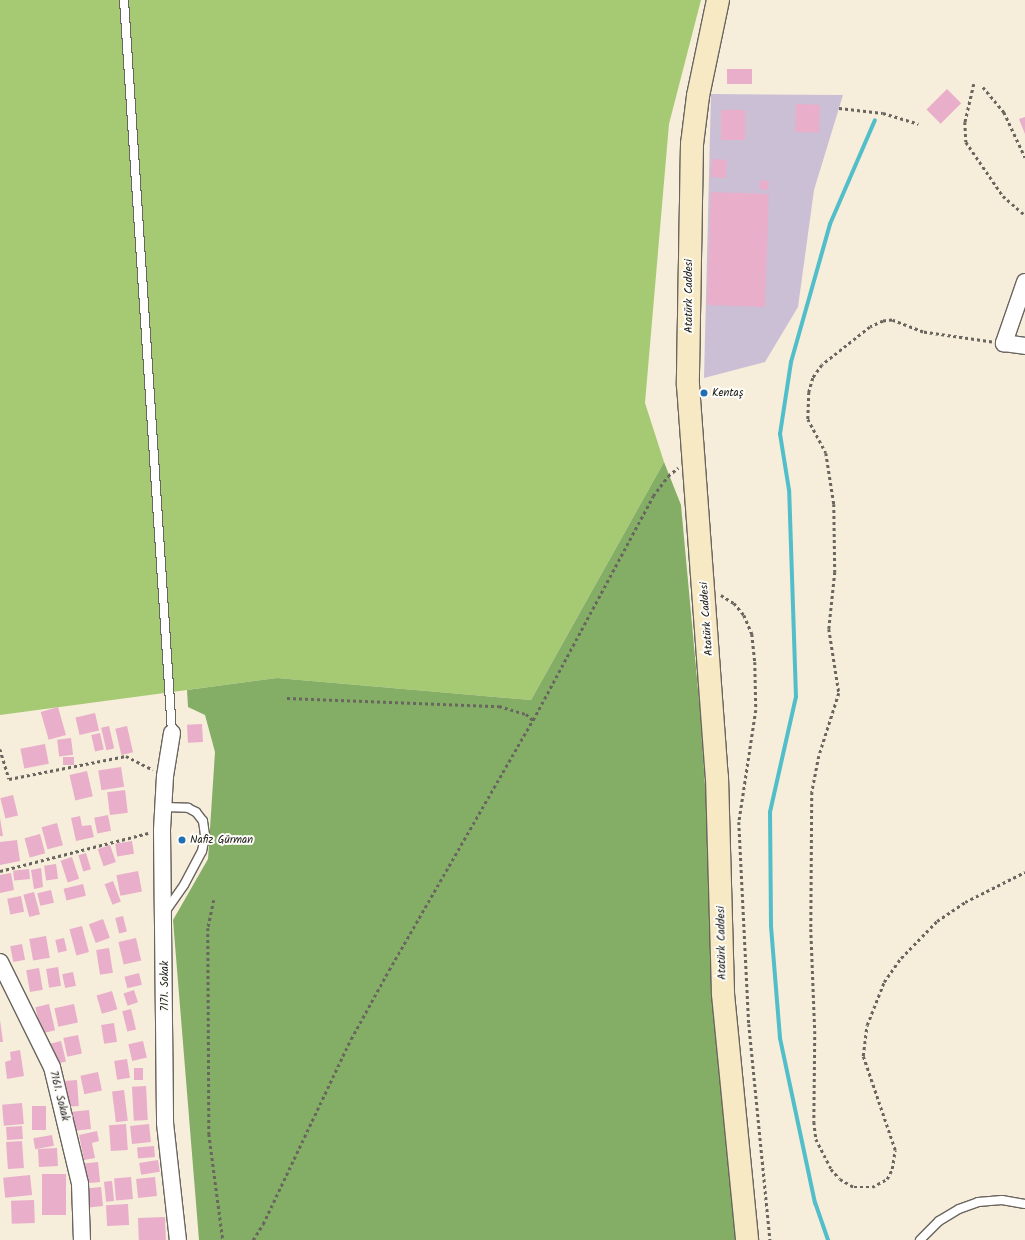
<!DOCTYPE html>
<html>
<head>
<meta charset="utf-8">
<style>
  body { margin:0 }
  #map { position:relative; width:1025px; height:1240px; overflow:hidden; background:#f7eddb; font-family:Kalam,sans-serif }
  div>[style] { position:absolute }
  .industrial>* { inset:0; background:#cbbfd5 }
  .green>* { inset:0; background:#a6ca73 }
  .forest>* { inset:0; background:#84ae65 }
  .stream>* { height:4px; margin:-2px; padding:0 2px; transform-origin:2px; border-radius:2px; background:#51beca }
  .building>* { inset:0; background:#e8aeca; transform-origin:0 0 }
  .path>* { height:2.5px; margin-top:-1.25px; transform-origin:0; background:repeating-linear-gradient(90deg,#69655f 0 3px,transparent 0 6px) }
  .roads { filter:drop-shadow(1px 0 #69655f) drop-shadow(-1px 0 #69655f) drop-shadow(0 1px #69655f) drop-shadow(0 -1px #69655f) }
  .lane>* { height:8px; margin:-4px; padding:0 4px; transform-origin:4px; border-radius:4px; background:#fff }
  .street>* { height:16px; margin:-8px; padding:0 8px; transform-origin:8px; border-radius:8px; background:#fff }
  .secondary>* { height:22px; margin:-11px; padding:0 11px; transform-origin:11px; border-radius:11px; background:#f7e9c3 }
  .dots>* { width:11px; height:11px; translate:-50% -50%; box-sizing:border-box; border:2px solid #fdfcf7; border-radius:50% }
  span { translate:-50% -50%; white-space:nowrap; text-align:center; line-height:1.15; -webkit-text-stroke:4px #fdfcf7; paint-order:stroke }
  .street-label { font-size:11px; color:#1c1c1c }
  .poi-label { font-size:11px; color:#1c1c1c }
  .left { translate:0 -50%; text-align:left }
</style>
</head>
<body>
<div id="map">
  <div class="industrial">
    <i style="clip-path:polygon(711px 94px,843px 95px,814px 190px,798px 307px,765px 362px,704px 378px)"></i>
  </div>
  <div class="green">
    <i style="clip-path:polygon(0 0,701px 0,669px 124px,645px 403px,664px 462px,531px 700px,277px 678px,0 715px)"></i>
  </div>
  <div class="forest">
    <i style="clip-path:polygon(664px 462px,681px 505px,700px 711px,736px 1240px,199px 1240px,173px 920px,208px 859px,215px 752px,205px 715px,188px 707px,187px 690px,277px 678px,531px 700px)"></i>
  </div>
  <div class="stream">
    <i style="left:828px;top:1240px;width:39px;rotate:-109deg"></i>
    <i style="left:815px;top:1203px;width:169px;rotate:-102deg"></i>
    <i style="left:780px;top:1038px;width:113px;rotate:-94.6deg"></i>
    <i style="left:771px;top:925px;width:113px;rotate:-90.5deg"></i>
    <i style="left:770px;top:812px;width:118px;rotate:-77.3deg"></i>
    <i style="left:796px;top:697px;width:207px;rotate:-91.9deg"></i>
    <i style="left:789px;top:490px;width:57px;rotate:-99.1deg"></i>
    <i style="left:780px;top:434px;width:73px;rotate:-81.3deg"></i>
    <i style="left:791px;top:362px;width:143px;rotate:-74.2deg"></i>
    <i style="left:830px;top:224px;width:113px;rotate:-66.6deg"></i>
  </div>
  <div class="building">
    <i style="left:727px;top:69px;width:25px;height:15px"></i>
    <i style="left:947px;top:89px;width:20px;height:29px;rotate:45deg"></i>
    <i style="left:796px;top:104px;width:24px;height:28px;rotate:2deg"></i>
    <i style="left:721px;top:110px;width:24px;height:30px"></i>
    <i style="clip-path:polygon(1025px 117px,1025px 134px,1019px 119px)"></i>
    <i style="left:712px;top:159px;width:15px;height:18px;rotate:4deg"></i>
    <i style="left:760px;top:180px;width:9px;height:9px;rotate:6deg"></i>
    <i style="left:711px;top:192px;width:58px;height:113px;rotate:2deg"></i>
    <i style="left:58px;top:707px;width:29px;height:18px;rotate:74deg"></i>
    <i style="left:95px;top:713px;width:18px;height:20px;rotate:77deg"></i>
    <i style="left:202px;top:724px;width:18px;height:15px;rotate:87deg"></i>
    <i style="left:109px;top:726px;width:23px;height:8px;rotate:77deg"></i>
    <i style="left:127px;top:726px;width:27px;height:12px;rotate:77deg"></i>
    <i style="left:100px;top:733px;width:17px;height:9px;rotate:77deg"></i>
    <i style="left:71px;top:738px;width:17px;height:14px;rotate:83deg"></i>
    <i style="left:45px;top:744px;width:20px;height:25px;rotate:79deg"></i>
    <i style="left:74px;top:757px;width:8px;height:11px;rotate:90deg"></i>
    <i style="left:121px;top:767px;width:20px;height:23px;rotate:81deg"></i>
    <i style="left:87px;top:771px;width:26px;height:18px;rotate:77deg"></i>
    <i style="left:125px;top:790px;width:23px;height:18px;rotate:83deg"></i>
    <i style="left:13px;top:795px;width:21px;height:13px;rotate:76deg"></i>
    <i style="left:108px;top:815px;width:16px;height:14px;rotate:79deg"></i>
    <i style="clip-path:polygon(80px 816px,82px 826px,91px 825px,94px 837px,76px 841px,71px 818px)"></i>
    <i style="clip-path:polygon(0 818px,3px 836px,0 836px)"></i>
    <i style="left:57px;top:823px;width:23px;height:16px;rotate:75deg"></i>
    <i style="left:40px;top:834px;width:20px;height:16px;rotate:75deg"></i>
    <i style="clip-path:polygon(17px 840px,20px 861px,0 865px,0 842px)"></i>
    <i style="left:132px;top:841px;width:13px;height:17px;rotate:81deg"></i>
    <i style="left:110px;top:845px;width:18px;height:13px;rotate:71deg"></i>
    <i style="left:86px;top:853px;width:17px;height:8px;rotate:73deg"></i>
    <i style="left:72px;top:857px;width:23px;height:12px;rotate:72deg"></i>
    <i style="left:56px;top:864px;width:15px;height:12px;rotate:82deg"></i>
    <i style="clip-path:polygon(41px 868px,43px 887px,34px 889px,31px 870px)"></i>
    <i style="left:29px;top:869px;width:10px;height:16px;rotate:84deg"></i>
    <i style="left:138px;top:871px;width:21px;height:22px;rotate:79deg"></i>
    <i style="clip-path:polygon(11px 873px,14px 890px,0 893px,0 875px)"></i>
    <i style="left:113px;top:881px;width:22px;height:9px;rotate:69deg"></i>
    <i style="left:83px;top:884px;width:12px;height:20px;rotate:76deg"></i>
    <i style="left:51px;top:890px;width:13px;height:14px;rotate:77deg"></i>
    <i style="left:34px;top:892px;width:23px;height:11px;rotate:75deg"></i>
    <i style="left:21px;top:896px;width:16px;height:14px;rotate:79deg"></i>
    <i style="left:123px;top:916px;width:16px;height:8px;rotate:76deg"></i>
    <i style="left:103px;top:919px;width:20px;height:15px;rotate:70deg"></i>
    <i style="left:82px;top:926px;width:27px;height:13px;rotate:75deg"></i>
    <i style="left:46px;top:936px;width:22px;height:17px;rotate:80deg"></i>
    <i style="left:64px;top:938px;width:13px;height:9px;rotate:77deg"></i>
    <i style="left:136px;top:938px;width:23px;height:18px;rotate:77deg"></i>
    <i style="left:22px;top:944px;width:16px;height:12px;rotate:79deg"></i>
    <i style="left:109px;top:948px;width:25px;height:13px;rotate:81deg"></i>
    <i style="left:58px;top:967px;width:19px;height:12px;rotate:81deg"></i>
    <i style="left:39px;top:968px;width:22px;height:13px;rotate:80deg"></i>
    <i style="left:73px;top:972px;width:14px;height:11px;rotate:78deg"></i>
    <i style="left:139px;top:973px;width:12px;height:15px;rotate:76deg"></i>
    <i style="left:134px;top:990px;width:13px;height:11px;rotate:72deg"></i>
    <i style="left:112px;top:991px;width:19px;height:16px;rotate:74deg"></i>
    <i style="left:49px;top:1004px;width:27px;height:14px;rotate:77deg"></i>
    <i style="left:74px;top:1004px;width:19px;height:20px;rotate:78deg"></i>
    <i style="left:131px;top:1009px;width:21px;height:9px;rotate:76deg"></i>
    <i style="clip-path:polygon(0 1020px,3px 1042px,0 1042px)"></i>
    <i style="left:114px;top:1023px;width:19px;height:13px;rotate:81deg"></i>
    <i style="left:78px;top:1035px;width:19px;height:15px;rotate:78deg"></i>
    <i style="left:61px;top:1041px;width:21px;height:14px;rotate:76deg"></i>
    <i style="left:143px;top:1041px;width:17px;height:15px;rotate:77deg"></i>
    <i style="clip-path:polygon(20px 1050px,24px 1076px,7px 1079px,5px 1062px,11px 1060px,10px 1052px)"></i>
    <i style="left:127px;top:1059px;width:19px;height:13px;rotate:81deg"></i>
    <i style="left:134px;top:1068px;width:9px;height:12px"></i>
    <i style="left:98px;top:1072px;width:19px;height:18px;rotate:78deg"></i>
    <i style="left:77px;top:1080px;width:26px;height:13px;rotate:86deg"></i>
    <i style="left:146px;top:1086px;width:34px;height:14px;rotate:87deg"></i>
    <i style="left:124px;top:1090px;width:31px;height:12px;rotate:83deg"></i>
    <i style="left:22px;top:1103px;width:21px;height:20px;rotate:85deg"></i>
    <i style="left:32px;top:1106px;width:14px;height:24px"></i>
    <i style="left:89px;top:1110px;width:19px;height:19px;rotate:84deg"></i>
    <i style="left:126px;top:1124px;width:26px;height:17px;rotate:86deg"></i>
    <i style="left:149px;top:1124px;width:18px;height:19px;rotate:84deg"></i>
    <i style="left:22px;top:1126px;width:13px;height:16px;rotate:86deg"></i>
    <i style="clip-path:polygon(97px 1131px,99px 1141px,92px 1143px,95px 1158px,84px 1160px,79px 1135px)"></i>
    <i style="left:52px;top:1135px;width:11px;height:19px;rotate:80deg"></i>
    <i style="left:22px;top:1141px;width:27px;height:16px;rotate:86deg"></i>
    <i style="left:154px;top:1146px;width:11px;height:17px;rotate:85deg"></i>
    <i style="left:57px;top:1148px;width:18px;height:19px;rotate:87deg"></i>
    <i style="left:158px;top:1160px;width:12px;height:19px;rotate:81deg"></i>
    <i style="left:98px;top:1162px;width:20px;height:16px;rotate:84deg"></i>
    <i style="left:42px;top:1174px;width:24px;height:41px"></i>
    <i style="left:30px;top:1175px;width:20px;height:27px;rotate:84deg"></i>
    <i style="left:131px;top:1177px;width:22px;height:17px;rotate:85deg"></i>
    <i style="left:155px;top:1177px;width:19px;height:19px;rotate:84deg"></i>
    <i style="left:112px;top:1181px;width:20px;height:8px;rotate:84deg"></i>
    <i style="left:101px;top:1187px;width:19px;height:19px;rotate:84deg"></i>
    <i style="left:34px;top:1200px;width:23px;height:23px;rotate:88deg"></i>
    <i style="left:128px;top:1204px;width:21px;height:22px;rotate:87deg"></i>
    <i style="left:165px;top:1217px;width:23px;height:27px;rotate:88deg"></i>
  </div>
  <div class="path">
    <i style="left:974px;top:84px;width:39px;rotate:103deg"></i>
    <i style="left:965px;top:122px;width:20px;rotate:87deg"></i>
    <i style="left:966px;top:142px;width:65px;rotate:55.6deg"></i>
    <i style="left:1003px;top:196px;width:29px;rotate:41deg"></i>
    <i style="left:983px;top:87px;width:33px;rotate:50deg"></i>
    <i style="left:1004px;top:112px;width:50px;rotate:65deg"></i>
    <i style="left:839px;top:108px;width:44px;rotate:6.5deg"></i>
    <i style="left:883px;top:113px;width:37px;rotate:17deg"></i>
    <i style="left:992px;top:342px;width:70px;rotate:-171.8deg"></i>
    <i style="left:923px;top:332px;width:33px;rotate:-159deg"></i>
    <i style="left:892px;top:320px;width:9px;rotate:174deg"></i>
    <i style="left:883px;top:321px;width:14px;rotate:155deg"></i>
    <i style="left:870px;top:327px;width:61px;rotate:141.6deg"></i>
    <i style="left:822px;top:365px;width:16px;rotate:125deg"></i>
    <i style="left:813px;top:378px;width:15px;rotate:106deg"></i>
    <i style="left:809px;top:392px;width:27px;rotate:92deg"></i>
    <i style="left:808px;top:419px;width:38px;rotate:62deg"></i>
    <i style="left:826px;top:453px;width:52px;rotate:81.1deg"></i>
    <i style="left:834px;top:504px;width:68px;rotate:89.2deg"></i>
    <i style="left:835px;top:572px;width:57px;rotate:96deg"></i>
    <i style="left:829px;top:629px;width:65px;rotate:81.1deg"></i>
    <i style="left:839px;top:693px;width:66px;rotate:107.6deg"></i>
    <i style="left:819px;top:756px;width:37px;rotate:101deg"></i>
    <i style="left:812px;top:792px;width:137px;rotate:90.4deg"></i>
    <i style="left:811px;top:929px;width:102px;rotate:87.8deg"></i>
    <i style="left:815px;top:1031px;width:91px;rotate:90.6deg"></i>
    <i style="left:814px;top:1122px;width:17px;rotate:83deg"></i>
    <i style="left:816px;top:1139px;width:34px;rotate:63deg"></i>
    <i style="left:831px;top:1169px;width:13px;rotate:48deg"></i>
    <i style="left:840px;top:1179px;width:16px;rotate:30deg"></i>
    <i style="left:854px;top:1187px;width:18px"></i>
    <i style="left:872px;top:1187px;width:17px;rotate:-28deg"></i>
    <i style="left:887px;top:1179px;width:11px;rotate:-63deg"></i>
    <i style="left:892px;top:1169px;width:19px;rotate:-81deg"></i>
    <i style="left:895px;top:1150px;width:99px;rotate:-108.8deg"></i>
    <i style="left:863px;top:1056px;width:31px;rotate:-83deg"></i>
    <i style="left:867px;top:1025px;width:46px;rotate:-68.4deg"></i>
    <i style="left:884px;top:982px;width:29px;rotate:-55deg"></i>
    <i style="left:901px;top:958px;width:52px;rotate:-45.8deg"></i>
    <i style="left:937px;top:921px;width:34px;rotate:-34deg"></i>
    <i style="left:965px;top:902px;width:67px;rotate:-26.6deg"></i>
    <i style="left:721px;top:595px;width:15px;rotate:32deg"></i>
    <i style="left:734px;top:603px;width:16px;rotate:50deg"></i>
    <i style="left:744px;top:615px;width:21px;rotate:67deg"></i>
    <i style="left:752px;top:634px;width:28px;rotate:84deg"></i>
    <i style="left:755px;top:662px;width:48px;rotate:88.8deg"></i>
    <i style="left:756px;top:710px;width:113px;rotate:98.6deg"></i>
    <i style="left:739px;top:822px;width:202px;rotate:87.2deg"></i>
    <i style="left:749px;top:1024px;width:217px;rotate:84.4deg"></i>
    <i style="left:287px;top:698px;width:212px;rotate:2.2deg"></i>
    <i style="left:499px;top:706px;width:28px;rotate:17deg"></i>
    <i style="left:526px;top:714px;width:9px;rotate:41deg"></i>
    <i style="left:0;top:749px;width:31px;rotate:73deg"></i>
    <i style="left:9px;top:779px;width:119px;rotate:-11.1deg"></i>
    <i style="left:126px;top:756px;width:30px;rotate:27deg"></i>
    <i style="left:0;top:871px;width:153px;rotate:-14.4deg"></i>
    <i style="left:214px;top:900px;width:29px;rotate:102deg"></i>
    <i style="left:208px;top:928px;width:206px;rotate:89.7deg"></i>
    <i style="left:209px;top:1134px;width:107px;rotate:82.5deg"></i>
    <i style="left:253px;top:1240px;width:19px;rotate:-58deg"></i>
    <i style="left:263px;top:1224px;width:205px;rotate:-64.6deg"></i>
    <i style="left:351px;top:1039px;width:79px;rotate:-61.2deg"></i>
    <i style="left:389px;top:970px;width:289px;rotate:-60.1deg"></i>
    <i style="left:533px;top:720px;width:254px;rotate:-61.8deg"></i>
    <i style="left:653px;top:496px;width:25px;rotate:-53deg"></i>
    <i style="left:668px;top:476px;width:13px;rotate:-39deg"></i>
  </div>
  <div class="roads">
    <div class="lane">
      <i style="left:124px;top:0;width:735px;rotate:86.25deg"></i>
      <i style="left:164px;top:807px;width:24px;rotate:2deg"></i>
      <i style="left:188px;top:808px;width:9px;rotate:27deg"></i>
      <i style="left:196px;top:812px;width:11px;rotate:52deg"></i>
      <i style="left:203px;top:821px;width:15px;rotate:82deg"></i>
      <i style="left:205px;top:836px;width:15px;rotate:101deg"></i>
      <i style="left:202px;top:851px;width:38px;rotate:118deg"></i>
      <i style="left:184px;top:885px;width:33px;rotate:125deg"></i>
      <i style="left:920px;top:1240px;width:27px;rotate:-45deg"></i>
      <i style="left:939px;top:1221px;width:23px;rotate:-31deg"></i>
      <i style="left:959px;top:1209px;width:20px;rotate:-20deg"></i>
      <i style="left:978px;top:1202px;width:24px;rotate:-5deg"></i>
      <i style="left:1002px;top:1200px;width:23px;rotate:10deg"></i>
    </div>
    <div class="street">
      <i style="left:1025px;top:282px;width:65px;rotate:109deg"></i>
      <i style="left:1004px;top:343px;width:21px;rotate:8deg"></i>
      <i style="left:172px;top:733px;width:44px;rotate:99.2deg"></i>
      <i style="left:165px;top:776px;width:54px;rotate:93.2deg"></i>
      <i style="left:162px;top:830px;width:293px;rotate:89.4deg"></i>
      <i style="left:165px;top:1123px;width:118px;rotate:83.7deg"></i>
      <i style="left:0;top:962px;width:117px;rotate:63.7deg"></i>
      <i style="left:52px;top:1067px;width:120px;rotate:76.5deg"></i>
      <i style="left:80px;top:1184px;width:56px;rotate:88deg"></i>
    </div>
    <div class="secondary">
      <i style="left:718px;top:0;width:98px;rotate:101.8deg"></i>
      <i style="left:698px;top:96px;width:48px;rotate:97.1deg"></i>
      <i style="left:692px;top:144px;width:241px;rotate:91deg"></i>
      <i style="left:688px;top:385px;width:393px;rotate:85.8deg"></i>
      <i style="left:717px;top:777px;width:217px;rotate:88.4deg"></i>
      <i style="left:723px;top:994px;width:247px;rotate:84.4deg"></i>
    </div>
  </div>
  <div class="dots">
    <i style="left:704px;top:393px;background:#1f6fb2"></i>
    <i style="left:182px;top:840px;background:#1f6fb2"></i>
  </div>
  <div class="street-label">
    <span style="left:689px;top:296px;rotate:-90deg">Atatürk Caddesi</span>
    <span style="left:707px;top:619px;rotate:-94deg">Atatürk Caddesi</span>
    <span style="left:722px;top:943px;rotate:-91deg">Atatürk Caddesi</span>
    <span style="left:165px;top:986px;rotate:-90deg">7171. Sokak</span>
    <span style="left:59px;top:1096px;rotate:76deg">7161. Sokak</span>
  </div>
  <div class="poi-label">
    <span class="left" style="left:712px;top:393px">Kentaş</span>
    <span class="left" style="left:190px;top:840px">Nafiz Gürman</span>
  </div>
</div>
</body>
</html>
